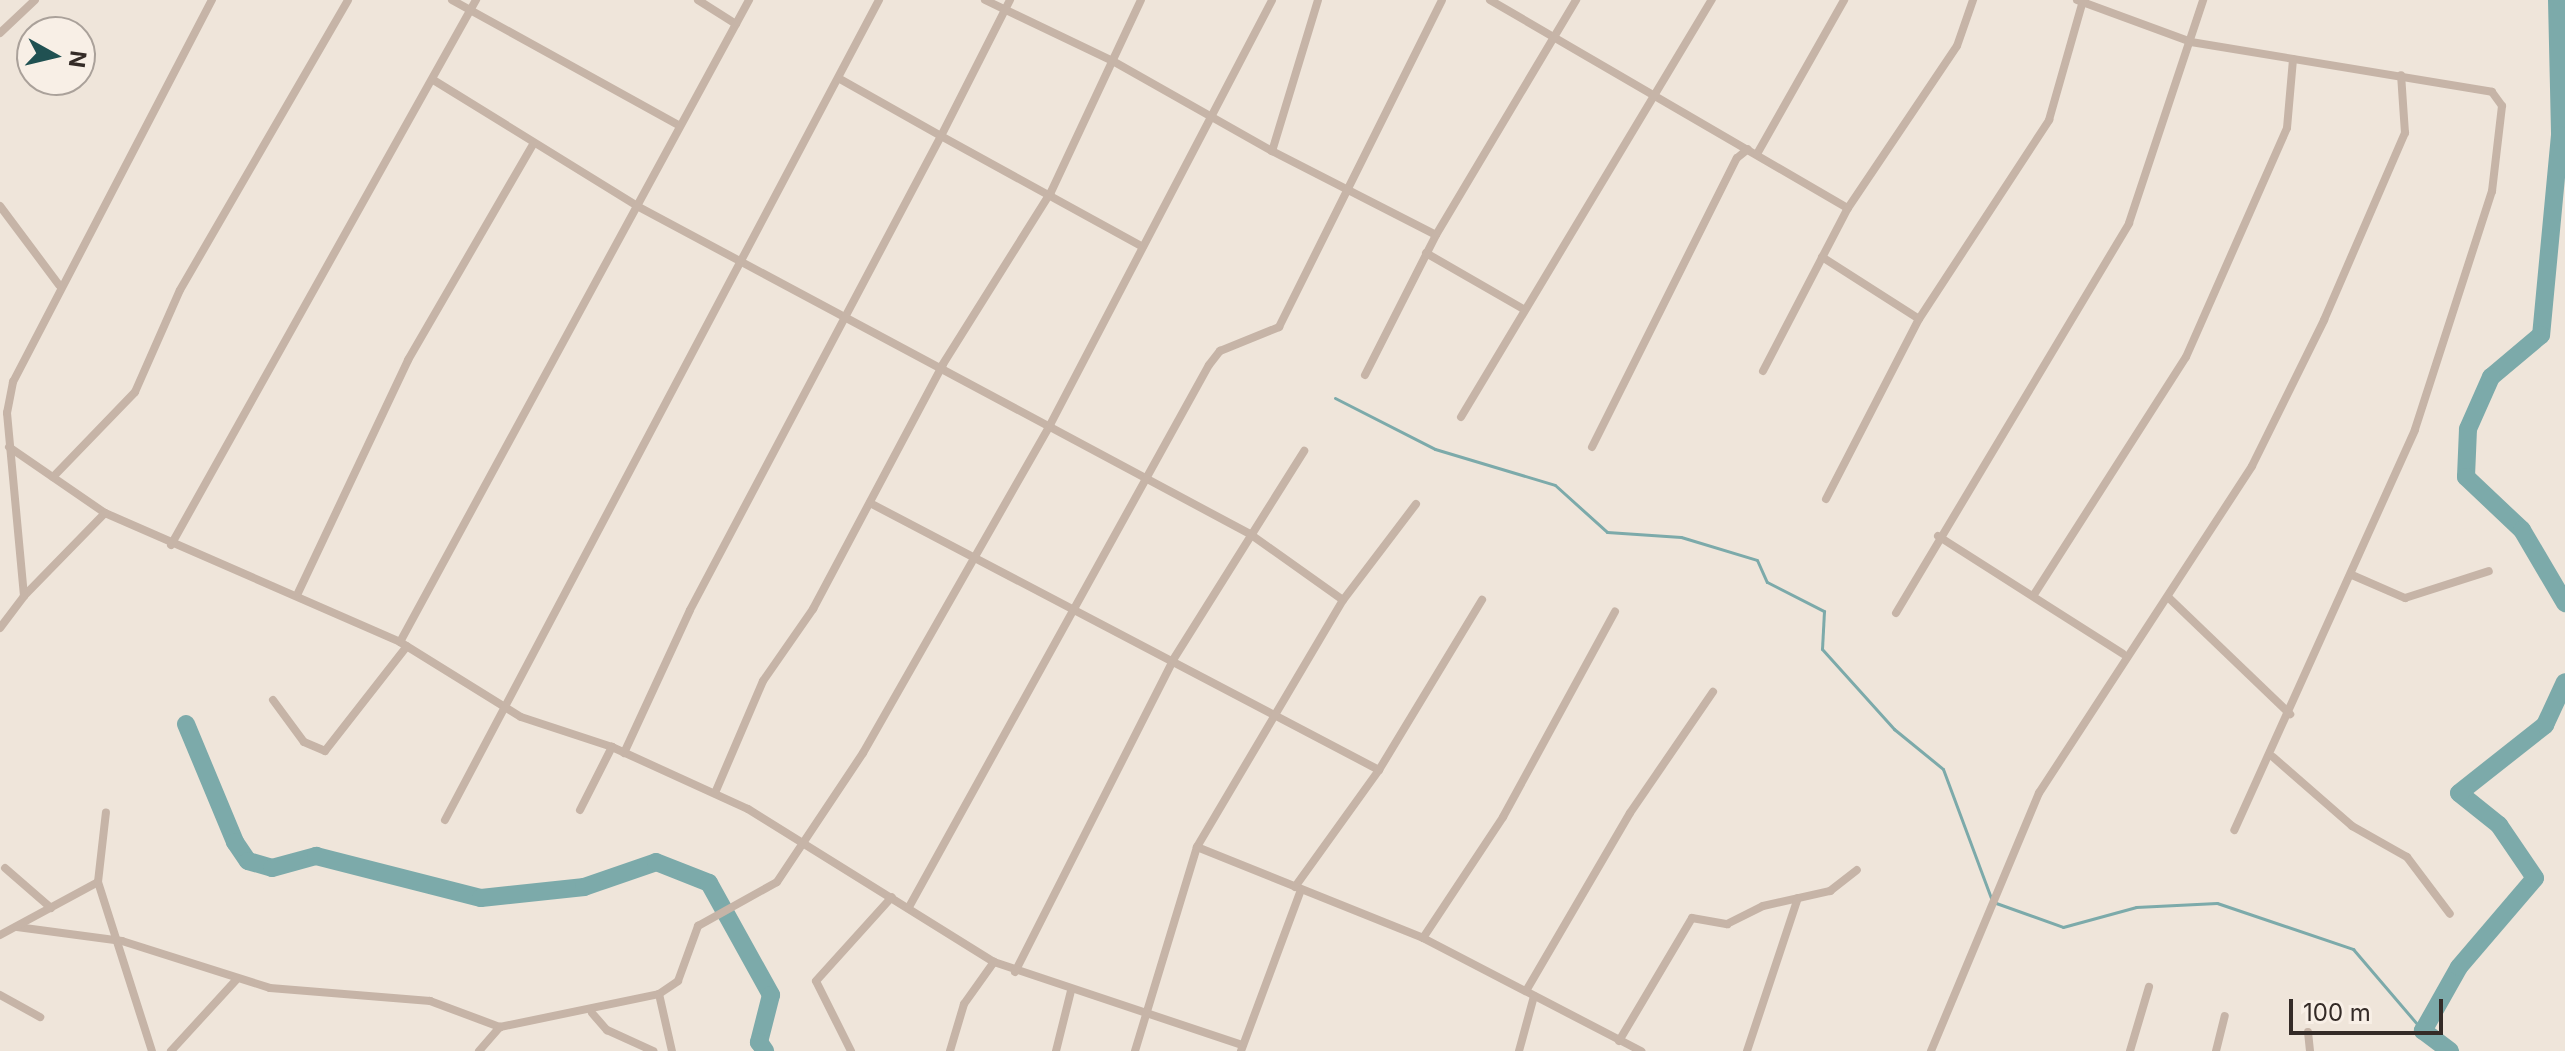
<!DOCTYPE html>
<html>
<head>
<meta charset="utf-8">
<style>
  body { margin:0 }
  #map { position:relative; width:2565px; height:1051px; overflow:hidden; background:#efe5da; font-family:Inter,sans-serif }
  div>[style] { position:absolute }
  .stream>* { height:3px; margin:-1.5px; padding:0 1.5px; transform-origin:1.5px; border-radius:1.5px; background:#7caaaa }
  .river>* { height:18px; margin:-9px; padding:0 9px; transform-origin:9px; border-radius:9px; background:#7caaaa }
  .minor>* { height:8px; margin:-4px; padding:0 4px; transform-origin:4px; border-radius:4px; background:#c6b4a7 }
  span { translate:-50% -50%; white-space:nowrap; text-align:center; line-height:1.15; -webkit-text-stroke:6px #f8efe6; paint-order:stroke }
  .north { position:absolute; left:16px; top:16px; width:80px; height:80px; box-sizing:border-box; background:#f8efe6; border:2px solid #aaa19a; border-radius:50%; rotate:98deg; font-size:22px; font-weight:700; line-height:32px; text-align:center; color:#342b27 }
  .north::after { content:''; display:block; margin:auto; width:28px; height:36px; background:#205152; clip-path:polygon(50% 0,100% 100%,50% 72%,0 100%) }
  .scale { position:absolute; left:2289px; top:999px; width:154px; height:36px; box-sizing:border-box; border:4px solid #342b27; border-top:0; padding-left:10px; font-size:24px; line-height:28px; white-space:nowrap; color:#342b27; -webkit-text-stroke:6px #f8efe6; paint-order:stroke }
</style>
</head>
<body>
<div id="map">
  <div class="stream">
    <i style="left:1335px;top:398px;width:112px;rotate:27deg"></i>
    <i style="left:1435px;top:449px;width:125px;rotate:16.7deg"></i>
    <i style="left:1555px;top:485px;width:70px;rotate:42.1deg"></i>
    <i style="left:1607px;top:532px;width:74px;rotate:3.9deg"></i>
    <i style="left:1681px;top:537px;width:79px;rotate:16.8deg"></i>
    <i style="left:1757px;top:560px;width:24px;rotate:66deg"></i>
    <i style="left:1767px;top:582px;width:64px;rotate:27deg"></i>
    <i style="left:1824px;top:611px;width:38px;rotate:93deg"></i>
    <i style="left:1822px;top:649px;width:108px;rotate:48deg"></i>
    <i style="left:1894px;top:729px;width:63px;rotate:39.2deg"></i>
    <i style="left:1943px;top:769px;width:138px;rotate:69.6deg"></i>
    <i style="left:1996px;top:903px;width:71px;rotate:19.7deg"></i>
    <i style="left:2063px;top:927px;width:76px;rotate:-15.3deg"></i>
    <i style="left:2136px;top:907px;width:81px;rotate:-2.8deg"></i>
    <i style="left:2217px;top:903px;width:144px;rotate:18.7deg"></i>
    <i style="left:2353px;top:949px;width:108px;rotate:49.5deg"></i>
  </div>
  <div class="river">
    <i style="left:2557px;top:0;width:135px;rotate:88.7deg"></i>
    <i style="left:2560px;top:135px;width:201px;rotate:95.4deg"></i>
    <i style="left:2541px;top:335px;width:65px;rotate:140deg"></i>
    <i style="left:2491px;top:377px;width:57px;rotate:113.9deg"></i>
    <i style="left:2468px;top:429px;width:48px;rotate:92.4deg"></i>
    <i style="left:2466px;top:477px;width:77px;rotate:43.4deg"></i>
    <i style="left:2522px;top:530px;width:85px;rotate:59.5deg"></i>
    <i style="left:186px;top:724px;width:128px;rotate:67.4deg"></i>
    <i style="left:235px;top:842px;width:23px;rotate:56deg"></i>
    <i style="left:248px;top:861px;width:25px;rotate:16deg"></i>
    <i style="left:272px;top:868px;width:46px;rotate:-15.3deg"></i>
    <i style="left:316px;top:856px;width:170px;rotate:14.3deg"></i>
    <i style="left:481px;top:898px;width:104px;rotate:-6.1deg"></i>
    <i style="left:584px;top:887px;width:76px;rotate:-19.1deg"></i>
    <i style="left:656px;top:862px;width:57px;rotate:21.6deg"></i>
    <i style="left:709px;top:883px;width:128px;rotate:61deg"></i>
    <i style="left:771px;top:995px;width:49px;rotate:104.3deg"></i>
    <i style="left:759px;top:1042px;width:11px;rotate:56deg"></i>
    <i style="left:2450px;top:1051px;width:34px;rotate:-143deg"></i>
    <i style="left:2423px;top:1031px;width:73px;rotate:-60.6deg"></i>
    <i style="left:2459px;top:967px;width:117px;rotate:-49.5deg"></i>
    <i style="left:2535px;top:878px;width:64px;rotate:-124.2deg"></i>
    <i style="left:2499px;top:825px;width:51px;rotate:-141.3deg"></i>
    <i style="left:2459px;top:793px;width:110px;rotate:-38.3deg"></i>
    <i style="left:2545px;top:725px;width:47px;rotate:-65.1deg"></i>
  </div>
  <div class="minor">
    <i style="left:452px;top:0;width:258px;rotate:28.9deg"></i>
    <i style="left:698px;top:0;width:45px;rotate:32.3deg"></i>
    <i style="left:985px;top:0;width:140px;rotate:25.5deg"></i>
    <i style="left:1111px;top:60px;width:185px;rotate:29.5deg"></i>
    <i style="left:1010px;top:0;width:153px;rotate:116.9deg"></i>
    <i style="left:941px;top:136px;width:230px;rotate:28.8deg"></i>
    <i style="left:1318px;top:0;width:158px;rotate:106.9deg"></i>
    <i style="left:1272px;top:151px;width:184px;rotate:27.1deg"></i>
    <i style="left:1490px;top:0;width:414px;rotate:30.2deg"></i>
    <i style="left:2077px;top:0;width:121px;rotate:20.2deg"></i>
    <i style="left:2191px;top:42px;width:305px;rotate:9.4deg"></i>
    <i style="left:2492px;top:92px;width:17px;rotate:54deg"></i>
    <i style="left:2502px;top:106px;width:86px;rotate:96.7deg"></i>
    <i style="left:2492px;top:191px;width:251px;rotate:107.9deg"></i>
    <i style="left:2415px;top:430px;width:439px;rotate:114.3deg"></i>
    <i style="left:0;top:33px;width:48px;rotate:-43.3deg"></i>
    <i style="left:435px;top:81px;width:238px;rotate:31.7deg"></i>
    <i style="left:637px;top:206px;width:695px;rotate:28.15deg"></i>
    <i style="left:1250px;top:534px;width:114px;rotate:35.4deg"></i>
    <i style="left:1757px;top:154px;width:177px;rotate:-60.5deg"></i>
    <i style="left:0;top:206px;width:99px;rotate:53.2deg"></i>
    <i style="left:1426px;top:253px;width:114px;rotate:29.9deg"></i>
    <i style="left:1822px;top:257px;width:115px;rotate:32.6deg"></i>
    <i style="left:1763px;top:371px;width:184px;rotate:-62.5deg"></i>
    <i style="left:1848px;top:208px;width:195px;rotate:-56.1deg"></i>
    <i style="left:1957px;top:46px;width:49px;rotate:-70.8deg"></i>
    <i style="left:1365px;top:375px;width:157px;rotate:-63.1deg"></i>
    <i style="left:1436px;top:235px;width:274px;rotate:-59.2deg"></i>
    <i style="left:1461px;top:417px;width:487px;rotate:-59deg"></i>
    <i style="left:9px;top:447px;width:116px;rotate:34.5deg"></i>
    <i style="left:105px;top:513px;width:322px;rotate:23.6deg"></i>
    <i style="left:400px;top:642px;width:142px;rotate:31.8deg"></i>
    <i style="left:521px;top:717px;width:96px;rotate:18.2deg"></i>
    <i style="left:612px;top:747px;width:149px;rotate:24.5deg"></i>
    <i style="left:748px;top:809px;width:290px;rotate:31.9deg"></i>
    <i style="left:994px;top:962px;width:262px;rotate:18.5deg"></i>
    <i style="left:1592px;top:447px;width:323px;rotate:-63.4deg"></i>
    <i style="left:1737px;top:158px;width:14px;rotate:-39deg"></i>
    <i style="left:53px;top:477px;width:118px;rotate:-46deg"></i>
    <i style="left:135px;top:392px;width:111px;rotate:-66.2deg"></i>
    <i style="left:180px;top:290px;width:335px;rotate:-59.9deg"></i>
    <i style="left:1826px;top:499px;width:203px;rotate:-62.7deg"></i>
    <i style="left:1919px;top:319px;width:238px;rotate:-56.8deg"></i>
    <i style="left:2049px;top:120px;width:124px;rotate:-74.1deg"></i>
    <i style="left:870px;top:503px;width:575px;rotate:27.68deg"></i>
    <i style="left:1379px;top:770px;width:144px;rotate:125.7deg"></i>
    <i style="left:1416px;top:504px;width:121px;rotate:127.2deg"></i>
    <i style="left:1343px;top:600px;width:287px;rotate:120.6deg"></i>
    <i style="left:1197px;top:847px;width:244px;rotate:21.9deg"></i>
    <i style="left:1423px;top:938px;width:246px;rotate:27.4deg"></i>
    <i style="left:1938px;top:536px;width:219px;rotate:32.5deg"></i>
    <i style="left:171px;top:545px;width:625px;rotate:-60.77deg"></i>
    <i style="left:2352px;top:575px;width:58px;rotate:23.5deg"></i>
    <i style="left:2405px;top:598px;width:88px;rotate:-17.8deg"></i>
    <i style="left:298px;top:593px;width:258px;rotate:-64.7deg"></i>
    <i style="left:408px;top:360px;width:250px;rotate:-59.9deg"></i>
    <i style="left:2035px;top:593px;width:280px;rotate:-57.4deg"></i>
    <i style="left:2186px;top:357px;width:250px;rotate:-66.2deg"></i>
    <i style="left:2287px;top:128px;width:69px;rotate:-85deg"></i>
    <i style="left:24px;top:596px;width:116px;rotate:-45.7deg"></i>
    <i style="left:2169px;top:598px;width:168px;rotate:43.8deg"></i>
    <i style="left:1896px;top:613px;width:454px;rotate:-59.1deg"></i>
    <i style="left:2129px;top:223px;width:235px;rotate:-71.6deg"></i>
    <i style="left:0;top:628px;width:40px;rotate:-53deg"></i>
    <i style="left:24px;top:596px;width:184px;rotate:-95.3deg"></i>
    <i style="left:7px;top:413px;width:32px;rotate:-79deg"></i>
    <i style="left:13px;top:382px;width:431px;rotate:-62.5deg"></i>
    <i style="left:400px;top:642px;width:731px;rotate:-61.47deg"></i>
    <i style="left:273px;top:700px;width:52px;rotate:53.6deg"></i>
    <i style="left:304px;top:742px;width:23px;rotate:23deg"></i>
    <i style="left:325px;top:751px;width:133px;rotate:-52deg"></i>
    <i style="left:624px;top:753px;width:157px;rotate:-65.2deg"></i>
    <i style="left:690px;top:610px;width:536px;rotate:-62.1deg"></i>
    <i style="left:941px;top:136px;width:116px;rotate:-150.6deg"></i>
    <i style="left:2273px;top:757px;width:105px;rotate:41.1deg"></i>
    <i style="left:2352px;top:826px;width:63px;rotate:29.4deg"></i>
    <i style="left:2407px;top:857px;width:71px;rotate:53deg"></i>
    <i style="left:1379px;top:770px;width:199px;rotate:-58.8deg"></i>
    <i style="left:715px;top:793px;width:122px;rotate:-66.8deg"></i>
    <i style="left:763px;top:681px;width:88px;rotate:-55.2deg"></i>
    <i style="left:813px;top:609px;width:277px;rotate:-62deg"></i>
    <i style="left:943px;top:364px;width:203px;rotate:-57.9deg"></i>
    <i style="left:1051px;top:192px;width:212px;rotate:-64.9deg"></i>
    <i style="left:580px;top:810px;width:71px;rotate:-63.1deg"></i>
    <i style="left:445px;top:820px;width:928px;rotate:-62.11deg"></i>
    <i style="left:5px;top:868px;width:61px;rotate:41deg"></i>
    <i style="left:98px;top:882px;width:70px;rotate:-83.5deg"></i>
    <i style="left:909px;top:907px;width:619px;rotate:-61.04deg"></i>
    <i style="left:1209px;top:365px;width:18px;rotate:-52deg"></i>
    <i style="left:1220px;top:351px;width:64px;rotate:-22.1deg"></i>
    <i style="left:1279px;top:327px;width:365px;rotate:-63.5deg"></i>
    <i style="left:17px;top:927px;width:106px;rotate:7.6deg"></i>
    <i style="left:122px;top:941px;width:155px;rotate:17.6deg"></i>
    <i style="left:270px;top:988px;width:161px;rotate:4.6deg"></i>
    <i style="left:430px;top:1001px;width:75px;rotate:20.4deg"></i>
    <i style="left:0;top:935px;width:111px;rotate:-28.4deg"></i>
    <i style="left:98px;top:882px;width:177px;rotate:72.3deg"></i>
    <i style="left:1423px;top:938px;width:145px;rotate:-56.5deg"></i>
    <i style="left:1503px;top:817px;width:234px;rotate:-61.4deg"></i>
    <i style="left:1015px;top:972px;width:350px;rotate:-63.1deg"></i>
    <i style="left:1173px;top:660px;width:247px;rotate:-57.9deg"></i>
    <i style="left:1526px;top:991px;width:206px;rotate:-59.7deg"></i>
    <i style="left:1630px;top:813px;width:147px;rotate:-55.6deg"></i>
    <i style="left:659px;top:994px;width:58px;rotate:77.2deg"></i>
    <i style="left:0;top:995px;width:46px;rotate:28.8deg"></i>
    <i style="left:592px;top:1013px;width:23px;rotate:49deg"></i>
    <i style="left:607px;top:1030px;width:51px;rotate:24.5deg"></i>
    <i style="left:2308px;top:1032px;width:19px;rotate:84deg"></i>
    <i style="left:1619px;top:1041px;width:143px;rotate:-59.3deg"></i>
    <i style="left:1692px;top:918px;width:36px;rotate:10deg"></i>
    <i style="left:1727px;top:924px;width:40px;rotate:-26.6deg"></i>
    <i style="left:1763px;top:906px;width:69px;rotate:-12.6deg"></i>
    <i style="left:1830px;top:891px;width:34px;rotate:-38deg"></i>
    <i style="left:171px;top:1051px;width:96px;rotate:-47.5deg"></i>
    <i style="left:479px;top:1051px;width:32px;rotate:-49deg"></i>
    <i style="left:500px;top:1027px;width:162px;rotate:-11.7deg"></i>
    <i style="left:659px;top:994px;width:23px;rotate:-34deg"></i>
    <i style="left:678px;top:981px;width:59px;rotate:-70deg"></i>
    <i style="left:698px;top:926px;width:90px;rotate:-29.1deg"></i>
    <i style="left:777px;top:882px;width:155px;rotate:-56.3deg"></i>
    <i style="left:863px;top:753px;width:378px;rotate:-60.3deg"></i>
    <i style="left:1050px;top:425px;width:479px;rotate:-62.4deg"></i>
    <i style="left:851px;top:1051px;width:78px;rotate:-116.6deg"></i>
    <i style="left:816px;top:981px;width:113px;rotate:-47.9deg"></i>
    <i style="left:950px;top:1051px;width:49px;rotate:-73.4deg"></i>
    <i style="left:964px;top:1004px;width:52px;rotate:-54.5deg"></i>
    <i style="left:1056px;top:1051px;width:62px;rotate:-76deg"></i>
    <i style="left:1135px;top:1051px;width:213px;rotate:-73.1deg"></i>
    <i style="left:1241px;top:1051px;width:172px;rotate:-69.6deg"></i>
    <i style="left:1519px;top:1051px;width:57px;rotate:-74.7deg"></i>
    <i style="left:1747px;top:1051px;width:161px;rotate:-71.6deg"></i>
    <i style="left:1931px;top:1051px;width:280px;rotate:-67.3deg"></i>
    <i style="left:2039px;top:793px;width:390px;rotate:-56.9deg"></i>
    <i style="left:2252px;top:466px;width:163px;rotate:-63.7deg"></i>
    <i style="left:2324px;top:320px;width:204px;rotate:-66.6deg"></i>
    <i style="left:2405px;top:133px;width:58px;rotate:-93.9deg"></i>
    <i style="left:2130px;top:1051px;width:67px;rotate:-73.5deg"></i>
    <i style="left:2216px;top:1051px;width:36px;rotate:-76deg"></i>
  </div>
  <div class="north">N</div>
  <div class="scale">100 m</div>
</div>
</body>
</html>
